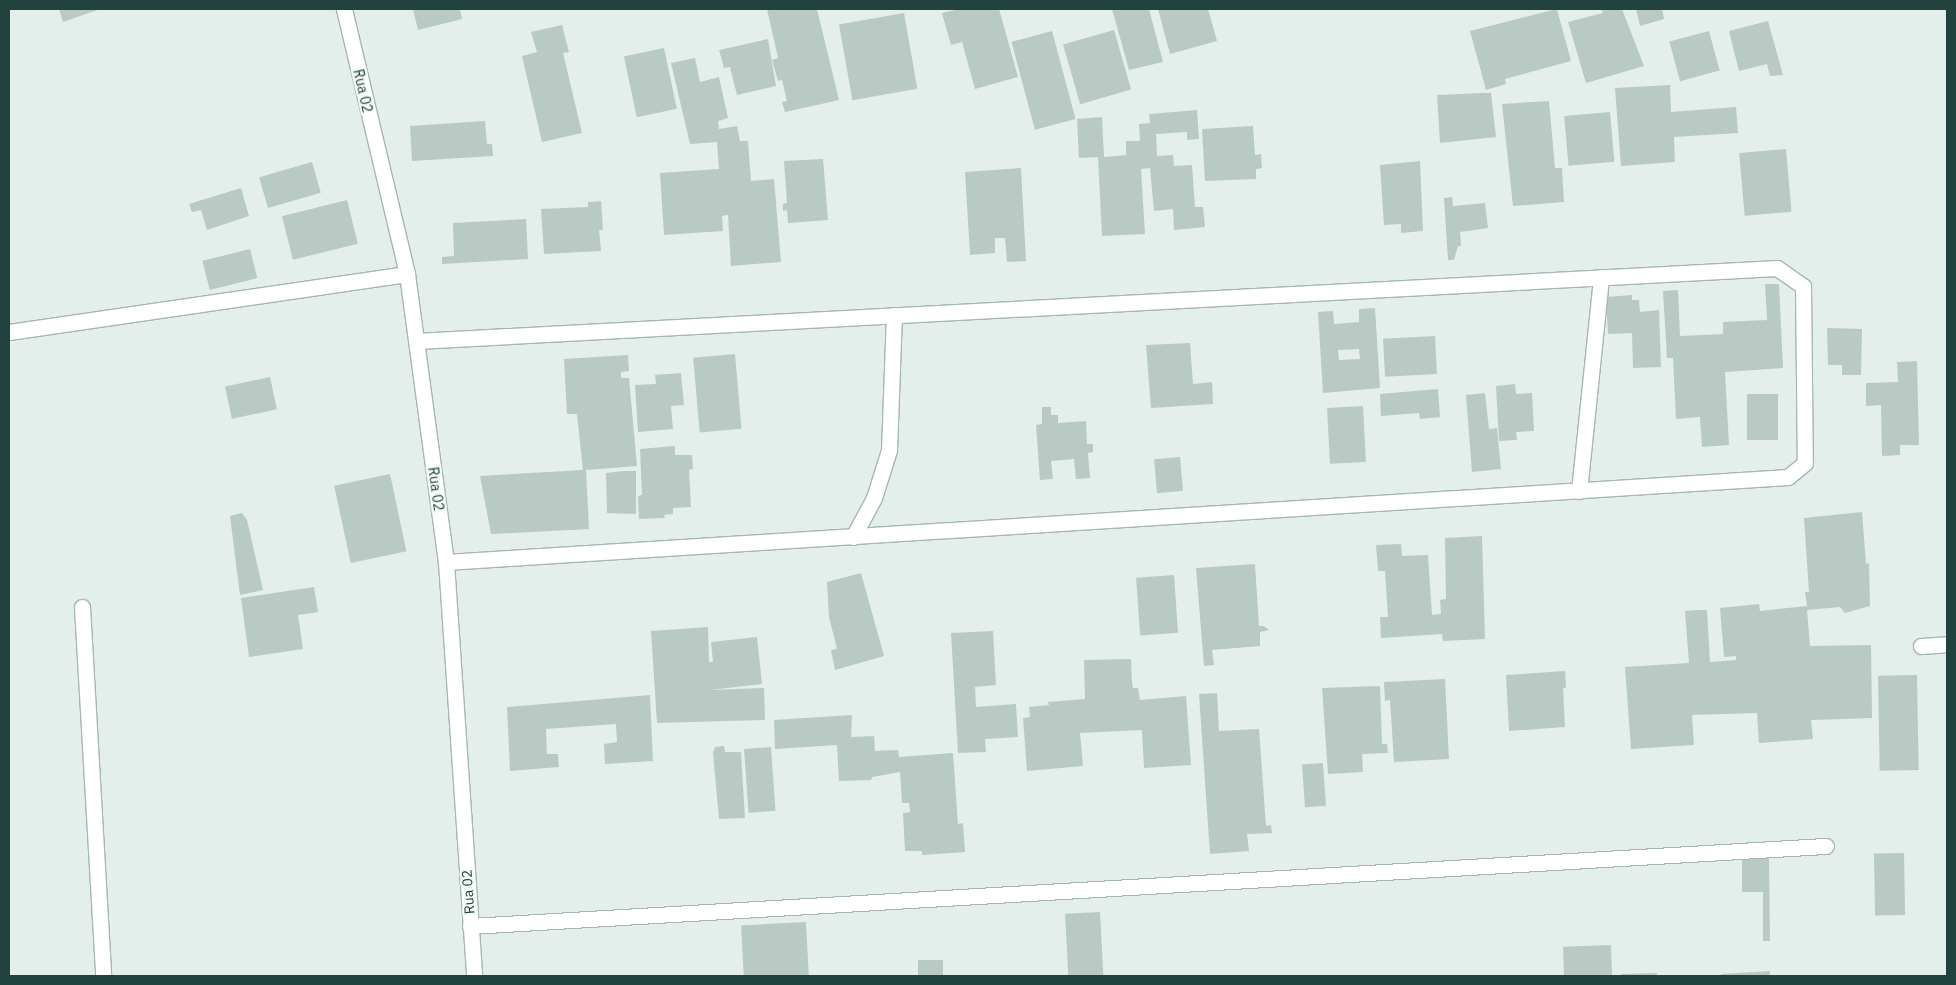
<!DOCTYPE html>
<html>
<head>
<meta charset="utf-8">
<style>
  body { margin:0 }
  #map { position:relative; width:1956px; height:985px; overflow:hidden; background:#e4eeeb; font-family:"IBM Plex Sans",sans-serif }
  div>[style] { position:absolute }
  .building>* { inset:0; background:#b9cac4; transform-origin:0 0 }
  .roads { filter:drop-shadow(1px 0 #a6b7b3) drop-shadow(-1px 0 #a6b7b3) drop-shadow(0 1px #a6b7b3) drop-shadow(0 -1px #a6b7b3) }
  .minor>* { height:15px; margin:-7.5px; padding:0 7.5px; transform-origin:7.5px; border-radius:7.5px; background:#fff }
  span { translate:-50% -50%; white-space:nowrap; text-align:center; line-height:1.15; -webkit-text-stroke:4.5px #f5faf8; paint-order:stroke }
  .street-label { font-size:14px; color:#21423d }
  .frame { position:absolute; inset:0; border:10px solid #21423d; pointer-events:none }
</style>
</head>
<body>
<div id="map">
  <div class="building">
    <i style="clip-path:polygon(59px 9px,100px 9px,63px 22px)"></i>
    <i style="clip-path:polygon(413px 9px,460px 9px,462px 19px,418px 30px)"></i>
    <i style="clip-path:polygon(767px 9px,817px 9px,839px 100px,785px 112px,782px 102px,787px 101px,782px 80px,778px 81px,772px 60px,778px 58px)"></i>
    <i style="clip-path:polygon(960px 9px,999px 9px,1018px 77px,975px 89px,962px 42px,951px 45px,942px 13px)"></i>
    <i style="clip-path:polygon(1112px 9px,1149px 9px,1163px 62px,1129px 70px)"></i>
    <i style="clip-path:polygon(1158px 9px,1208px 9px,1217px 41px,1170px 54px)"></i>
    <i style="clip-path:polygon(1557px 9px,1571px 61px,1505px 79px,1506px 84px,1486px 90px,1470px 31px)"></i>
    <i style="clip-path:polygon(1601px 9px,1622px 9px,1644px 66px,1586px 83px,1568px 22px,1603px 13px)"></i>
    <i style="clip-path:polygon(1636px 9px,1662px 9px,1664px 19px,1640px 26px)"></i>
    <i style="left:904px;top:13px;width:77px;height:66px;rotate:80deg"></i>
    <i style="clip-path:polygon(1768px 21px,1783px 75px,1770px 76px,1767px 64px,1739px 71px,1729px 31px)"></i>
    <i style="clip-path:polygon(562px 25px,569px 52px,563px 53px,582px 133px,542px 142px,522px 56px,537px 52px,531px 32px)"></i>
    <i style="left:1114px;top:30px;width:62px;height:53px;rotate:74deg"></i>
    <i style="left:1052px;top:31px;width:91px;height:42px;rotate:75deg"></i>
    <i style="left:1709px;top:31px;width:41px;height:41px;rotate:75deg"></i>
    <i style="clip-path:polygon(768px 39px,776px 86px,737px 95px,730px 67px,724px 68px,719px 50px)"></i>
    <i style="left:664px;top:48px;width:62px;height:41px;rotate:78deg"></i>
    <i style="clip-path:polygon(695px 58px,700px 82px,719px 77px,728px 118px,718px 121px,719px 129px,737px 126px,740px 141px,748px 141px,751px 181px,774px 179px,781px 262px,731px 266px,728px 215px,722px 216px,723px 231px,664px 235px,660px 173px,719px 169px,717px 142px,690px 144px,671px 63px)"></i>
    <i style="clip-path:polygon(1670px 85px,1671px 112px,1736px 107px,1738px 133px,1674px 137px,1675px 162px,1621px 166px,1615px 88px)"></i>
    <i style="clip-path:polygon(1481px 93px,1491px 93px,1496px 137px,1440px 143px,1437px 95px)"></i>
    <i style="clip-path:polygon(1549px 101px,1555px 168px,1562px 168px,1564px 202px,1513px 206px,1502px 104px)"></i>
    <i style="clip-path:polygon(1197px 110px,1199px 139px,1187px 140px,1187px 132px,1156px 134px,1157px 156px,1173px 155px,1174px 166px,1192px 165px,1195px 207px,1203px 207px,1205px 227px,1174px 230px,1173px 209px,1154px 211px,1150px 168px,1141px 169px,1145px 234px,1102px 236px,1098px 157px,1079px 158px,1077px 119px,1102px 117px,1104px 157px,1126px 155px,1126px 141px,1140px 141px,1139px 124px,1150px 123px,1149px 114px)"></i>
    <i style="left:1610px;top:112px;width:50px;height:46px;rotate:85deg"></i>
    <i style="clip-path:polygon(485px 121px,487px 144px,492px 144px,493px 156px,412px 161px,410px 126px)"></i>
    <i style="clip-path:polygon(1253px 126px,1255px 155px,1261px 154px,1262px 168px,1256px 169px,1256px 179px,1205px 181px,1202px 129px)"></i>
    <i style="left:1786px;top:149px;width:63px;height:47px;rotate:85deg"></i>
    <i style="clip-path:polygon(823px 159px,828px 220px,788px 223px,787px 210px,783px 211px,783px 204px,787px 203px,784px 161px)"></i>
    <i style="clip-path:polygon(1420px 161px,1423px 231px,1401px 233px,1401px 224px,1384px 225px,1380px 165px)"></i>
    <i style="left:312px;top:162px;width:32px;height:55px;rotate:74deg"></i>
    <i style="clip-path:polygon(1021px 168px,1026px 261px,1007px 262px,1005px 238px,995px 238px,995px 253px,970px 255px,965px 172px)"></i>
    <i style="clip-path:polygon(241px 188px,249px 216px,207px 230px,201px 210px,192px 212px,189px 204px)"></i>
    <i style="clip-path:polygon(1452px 197px,1453px 206px,1485px 203px,1488px 228px,1460px 232px,1461px 246px,1458px 246px,1454px 260px,1448px 260px,1444px 198px)"></i>
    <i style="left:347px;top:200px;width:45px;height:67px;rotate:76deg"></i>
    <i style="clip-path:polygon(601px 201px,603px 230px,599px 230px,601px 251px,544px 254px,541px 209px,588px 207px,588px 202px)"></i>
    <i style="clip-path:polygon(526px 219px,528px 259px,442px 264px,442px 257px,454px 256px,453px 223px)"></i>
    <i style="left:250px;top:249px;width:30px;height:49px;rotate:76deg"></i>
    <i style="clip-path:polygon(1765px 284px,1779px 284px,1783px 368px,1725px 372px,1729px 445px,1702px 447px,1700px 417px,1676px 419px,1673px 358px,1667px 358px,1663px 291px,1678px 290px,1680px 336px,1723px 334px,1723px 322px,1767px 320px)"></i>
    <i style="clip-path:polygon(1632px 295px,1632px 300px,1639px 300px,1640px 312px,1659px 310px,1661px 367px,1633px 368px,1632px 333px,1608px 334px,1606px 297px)"></i>
    <i style="clip-path:polygon(evenodd,1375px 308px,1380px 388px,1323px 393px,1318px 312px,1333px 311px,1334px 324px,1359px 322px,1359px 309px,1375px 308px,1359px 349px,1360px 359px,1339px 360px,1338px 350px,1359px 349px)"></i>
    <i style="clip-path:polygon(1827px 328px,1862px 329px,1861px 375px,1842px 375px,1842px 365px,1828px 365px)"></i>
    <i style="left:1435px;top:336px;width:38px;height:52px;rotate:87deg"></i>
    <i style="clip-path:polygon(1190px 343px,1193px 384px,1212px 382px,1213px 404px,1151px 408px,1146px 345px)"></i>
    <i style="left:735px;top:354px;width:75px;height:42px;rotate:85deg"></i>
    <i style="clip-path:polygon(628px 355px,629px 371px,621px 372px,621px 378px,629px 378px,637px 466px,586px 470px,589px 529px,491px 534px,480px 476px,583px 470px,577px 414px,567px 414px,564px 359px)"></i>
    <i style="clip-path:polygon(1917px 361px,1919px 445px,1900px 445px,1900px 455px,1882px 456px,1881px 405px,1866px 406px,1866px 383px,1898px 382px,1897px 362px)"></i>
    <i style="clip-path:polygon(681px 373px,684px 405px,671px 406px,673px 429px,638px 432px,635px 385px,656px 384px,655px 375px)"></i>
    <i style="left:270px;top:377px;width:33px;height:46px;rotate:78deg"></i>
    <i style="clip-path:polygon(1515px 384px,1516px 394px,1532px 393px,1534px 431px,1516px 432px,1517px 440px,1499px 441px,1496px 386px)"></i>
    <i style="clip-path:polygon(1438px 389px,1440px 417px,1420px 419px,1419px 413px,1381px 416px,1380px 394px)"></i>
    <i style="clip-path:polygon(1485px 393px,1489px 429px,1497px 428px,1501px 469px,1472px 472px,1466px 395px)"></i>
    <i style="left:1747px;top:394px;width:31px;height:46px"></i>
    <i style="left:1363px;top:406px;width:56px;height:36px;rotate:87deg"></i>
    <i style="clip-path:polygon(1042px 407px,1051px 407px,1051px 415px,1058px 415px,1058px 423px,1086px 421px,1087px 444px,1093px 444px,1093px 452px,1088px 453px,1090px 478px,1076px 479px,1074px 459px,1051px 461px,1053px 479px,1040px 480px,1036px 425px,1042px 424px)"></i>
    <i style="clip-path:polygon(675px 446px,675px 455px,692px 455px,693px 469px,689px 470px,691px 507px,673px 508px,673px 514px,664px 515px,665px 518px,639px 519px,638px 496px,642px 495px,640px 449px)"></i>
    <i style="left:1180px;top:457px;width:34px;height:26px;rotate:85deg"></i>
    <i style="clip-path:polygon(623px 471px,636px 471px,636px 514px,607px 513px,606px 473px)"></i>
    <i style="left:390px;top:474px;width:79px;height:57px;rotate:78deg"></i>
    <i style="clip-path:polygon(1862px 512px,1866px 564px,1869px 563px,1870px 606px,1845px 613px,1840px 607px,1807px 610px,1810px 646px,1871px 645px,1872px 718px,1811px 720px,1813px 739px,1759px 743px,1757px 713px,1692px 715px,1694px 745px,1631px 749px,1625px 667px,1689px 663px,1685px 611px,1699px 610px,1707px 610px,1710px 662px,1736px 660px,1736px 656px,1724px 657px,1720px 608px,1759px 604px,1760px 611px,1807px 606px,1805px 592px,1809px 592px,1804px 518px)"></i>
    <i style="clip-path:polygon(242px 513px,247px 520px,263px 590px,240px 595px,230px 516px)"></i>
    <i style="clip-path:polygon(1482px 536px,1485px 639px,1443px 641px,1442px 634px,1381px 638px,1380px 617px,1388px 617px,1385px 571px,1378px 571px,1376px 545px,1401px 544px,1402px 556px,1428px 555px,1432px 615px,1441px 614px,1440px 600px,1446px 599px,1445px 538px)"></i>
    <i style="clip-path:polygon(1255px 564px,1259px 626px,1264px 626px,1269px 630px,1260px 632px,1260px 646px,1212px 650px,1214px 665px,1204px 666px,1196px 568px)"></i>
    <i style="clip-path:polygon(861px 573px,884px 656px,835px 670px,831px 650px,837px 649px,829px 617px,827px 582px)"></i>
    <i style="left:1174px;top:575px;width:58px;height:38px;rotate:86deg"></i>
    <i style="clip-path:polygon(314px 587px,318px 612px,298px 615px,303px 649px,249px 657px,241px 598px)"></i>
    <i style="clip-path:polygon(708px 627px,709px 662px,713px 662px,711px 642px,757px 637px,762px 684px,710px 690px,764px 688px,765px 720px,657px 723px,651px 631px)"></i>
    <i style="clip-path:polygon(993px 631px,996px 685px,975px 687px,976px 707px,1016px 704px,1018px 737px,985px 739px,986px 752px,958px 753px,951px 633px)"></i>
    <i style="clip-path:polygon(1131px 659px,1132px 683px,1133px 688px,1138px 688px,1140px 700px,1186px 696px,1191px 765px,1144px 768px,1142px 730px,1080px 733px,1083px 766px,1027px 771px,1023px 718px,1030px 717px,1029px 707px,1049px 705px,1048px 702px,1085px 699px,1084px 660px)"></i>
    <i style="clip-path:polygon(1565px 671px,1566px 688px,1563px 688px,1565px 727px,1509px 731px,1506px 675px)"></i>
    <i style="left:1917px;top:675px;width:95px;height:39px;rotate:89deg"></i>
    <i style="clip-path:polygon(1445px 679px,1449px 759px,1394px 762px,1390px 700px,1385px 701px,1384px 682px)"></i>
    <i style="clip-path:polygon(1380px 686px,1382px 744px,1387px 744px,1388px 753px,1362px 754px,1363px 772px,1328px 774px,1322px 688px)"></i>
    <i style="clip-path:polygon(1217px 693px,1219px 731px,1259px 729px,1266px 826px,1271px 825px,1272px 833px,1247px 834px,1249px 851px,1210px 854px,1199px 694px)"></i>
    <i style="clip-path:polygon(650px 695px,653px 761px,605px 764px,604px 744px,617px 742px,616px 724px,546px 729px,547px 754px,558px 754px,559px 767px,510px 771px,507px 707px)"></i>
    <i style="clip-path:polygon(852px 715px,851px 737px,874px 736px,875px 751px,898px 750px,899px 757px,953px 753px,958px 824px,963px 823px,965px 852px,922px 855px,922px 851px,905px 851px,903px 813px,910px 812px,909px 803px,902px 803px,900px 772px,872px 777px,871px 780px,839px 781px,837px 745px,775px 749px,774px 720px)"></i>
    <i style="clip-path:polygon(724px 746px,725px 752px,741px 752px,745px 818px,719px 819px,713px 753px,715px 747px)"></i>
    <i style="left:771px;top:747px;width:64px;height:27px;rotate:86deg"></i>
    <i style="left:1323px;top:763px;width:43px;height:21px;rotate:86deg"></i>
    <i style="left:1904px;top:853px;width:62px;height:30px;rotate:89deg"></i>
    <i style="clip-path:polygon(1769px 858px,1770px 941px,1763px 941px,1763px 892px,1742px 892px,1742px 860px)"></i>
    <i style="left:1100px;top:912px;width:64px;height:35px;rotate:87deg"></i>
    <i style="left:806px;top:922px;width:54px;height:65px;rotate:87deg"></i>
    <i style="left:1611px;top:945px;width:31px;height:48px;rotate:88deg"></i>
    <i style="left:918px;top:960px;width:25px;height:16px"></i>
    <i style="clip-path:polygon(1770px 971px,1770px 976px,1721px 976px,1721px 974px)"></i>
    <i style="clip-path:polygon(1657px 973px,1657px 976px,1621px 976px,1621px 974px)"></i>
  </div>
  <div class="roads">
    <div class="minor">
      <i style="left:344px;top:9px;width:272px;rotate:76.6deg"></i>
      <i style="left:407px;top:274px;width:291px;rotate:82.3deg"></i>
      <i style="left:446px;top:562px;width:415px;rotate:86.1deg"></i>
      <i style="left:9px;top:332px;width:402px;rotate:-8.3deg"></i>
      <i style="left:416px;top:341px;width:1363px;rotate:-3.07deg"></i>
      <i style="left:1777px;top:268px;width:32px;rotate:35deg"></i>
      <i style="left:1803px;top:286px;width:177px;rotate:89.4deg"></i>
      <i style="left:1805px;top:463px;width:22px;rotate:141deg"></i>
      <i style="left:1788px;top:477px;width:1345px;rotate:176.38deg"></i>
      <i style="left:1579px;top:491px;width:215px;rotate:-84.1deg"></i>
      <i style="left:853px;top:537px;width:44px;rotate:-61.7deg"></i>
      <i style="left:874px;top:498px;width:50px;rotate:-72.6deg"></i>
      <i style="left:889px;top:450px;width:135px;rotate:-87.9deg"></i>
      <i style="left:82px;top:607px;width:370px;rotate:86.7deg"></i>
      <i style="left:1921px;top:646px;width:26px;rotate:-4deg"></i>
      <i style="left:470px;top:926px;width:1358px;rotate:-3.38deg"></i>
    </div>
  </div>
  <div class="street-label">
    <span style="left:363px;top:91px;rotate:77deg">Rua 02</span>
    <span style="left:436px;top:489px;rotate:82deg">Rua 02</span>
    <span style="left:468px;top:892px;rotate:-94deg">Rua 02</span>
  </div>
  <div class="frame"></div>
</div>
</body>
</html>
